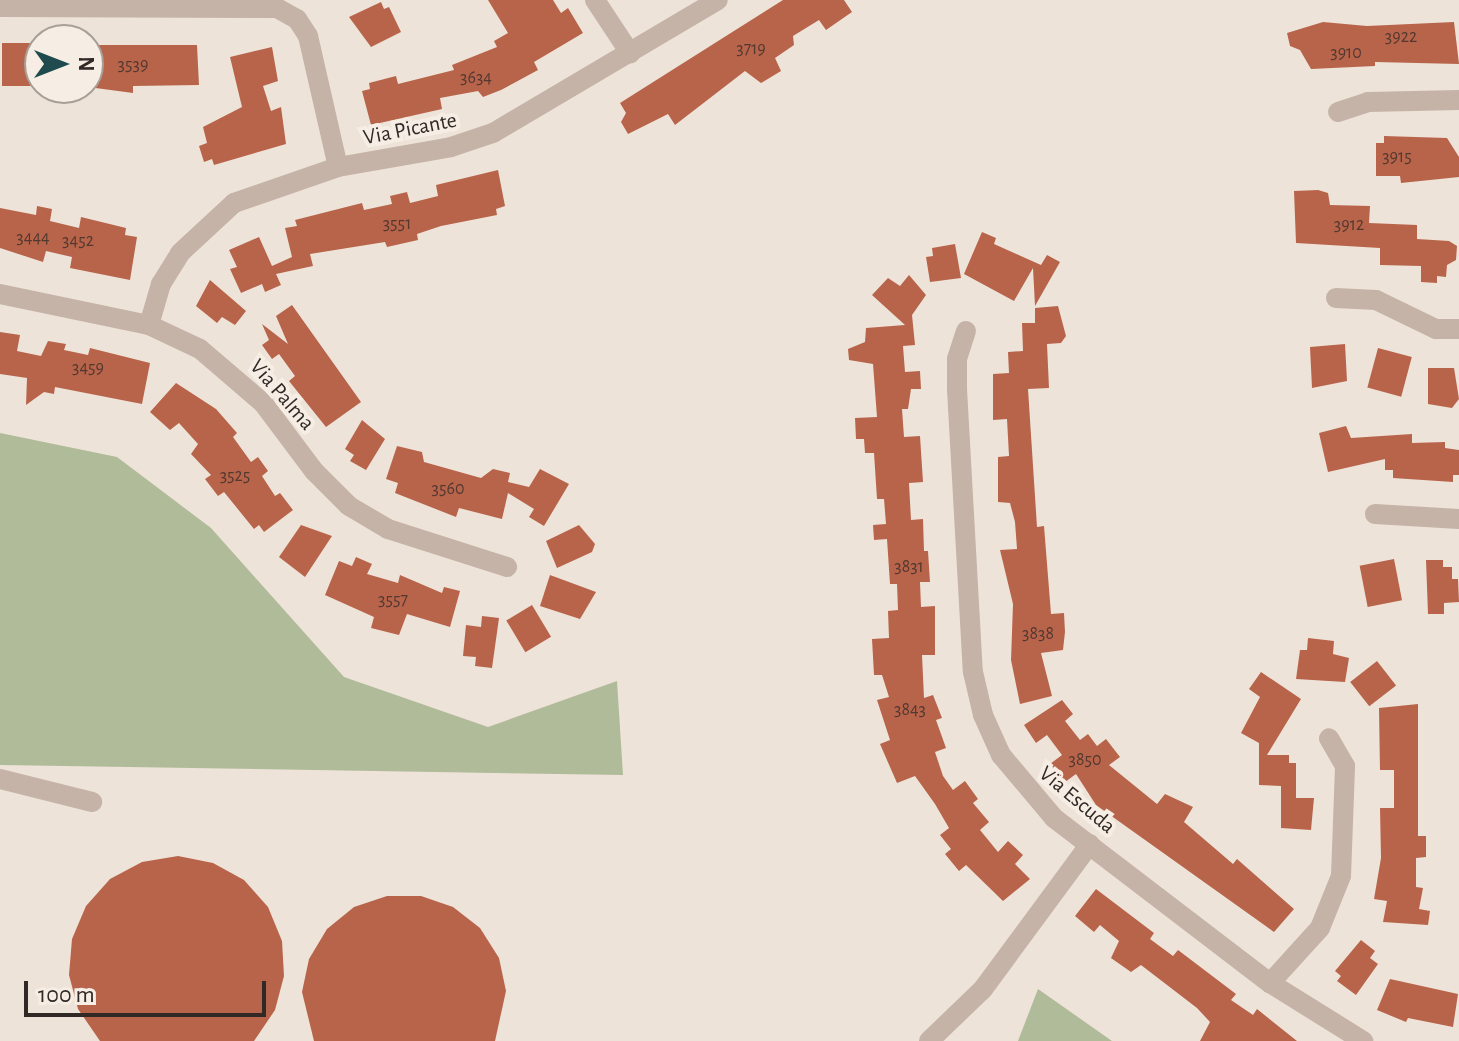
<!DOCTYPE html>
<html>
<head>
<meta charset="utf-8">
<style>
  body { margin:0 }
  #map { position:relative; width:1459px; height:1041px; overflow:hidden; background:#eee3d8; font-family:"Alegreya Sans",sans-serif }
  div>[style] { position:absolute }
  .green>* { inset:0; background:#b0bb9a }
  .building>* { inset:0; background:#b8644b; transform-origin:0 0 }
  .minor>* { height:20px; margin:-10px; padding:0 10px; transform-origin:10px; border-radius:10px; background:#c4b3a6 }
  span { translate:-50% -50%; white-space:nowrap; text-align:center; line-height:1.15; -webkit-text-stroke:8px #f6ede4; paint-order:stroke }
  .number-label { font-size:18px; color:#53382f }
  .number-label span { -webkit-text-stroke-width:0 }
  .street-label { font-size:22px; color:#312926 }
  .north { position:absolute; left:24px; top:24px; width:80px; height:80px; box-sizing:border-box; background:#f6ede4; border:2px solid #a79f98; border-radius:50%; rotate:90deg; font-size:22px; font-weight:700; line-height:32px; text-align:center; color:#312926 }
  .north::after { content:''; display:block; margin:auto; width:28px; height:36px; background:#204b4e; clip-path:polygon(50% 0,100% 100%,50% 72%,0 100%) }
  .scale { position:absolute; left:24px; top:981px; width:242px; height:36px; box-sizing:border-box; border:4px solid #312926; border-top:0; padding-left:10px; font-size:24px; line-height:28px; white-space:nowrap; color:#312926; -webkit-text-stroke:6px #f6ede4; paint-order:stroke }
</style>
</head>
<body>
<div id="map">
  <div class="green">
    <i style="clip-path:polygon(0 433px,117px 457px,211px 528px,344px 677px,488px 727px,617px 681px,623px 775px,0 765px)"></i>
    <i style="clip-path:polygon(1038px 989px,1112px 1041px,1018px 1041px)"></i>
  </div>
  <div class="building">
    <i style="clip-path:polygon(488px 0,553px 0,561px 13px,568px 8px,583px 33px,534px 62px,538px 70px,501px 90px,483px 97px,478px 91px,440px 98px,442px 109px,371px 125px,362px 91px,370px 89px,369px 83px,396px 76px,398px 84px,454px 70px,452px 65px,497px 47px,494px 41px,508px 33px)"></i>
    <i style="clip-path:polygon(783px 0,844px 0,852px 12px,826px 30px,819px 20px,793px 36px,794px 45px,775px 58px,781px 71px,761px 83px,745px 71px,675px 125px,668px 114px,628px 134px,621px 122px,626px 113px,620px 103px)"></i>
    <i style="clip-path:polygon(381px 2px,384px 9px,389px 7px,401px 32px,371px 47px,349px 17px)"></i>
    <i style="clip-path:polygon(1323px 22px,1367px 26px,1454px 22px,1459px 64px,1375px 62px,1375px 66px,1311px 69px,1300px 50px,1290px 46px,1287px 33px)"></i>
    <i style="left:2px;top:43px;width:38px;height:43px"></i>
    <i style="clip-path:polygon(90px 45px,197px 45px,199px 85px,133px 86px,133px 93px,88px 87px)"></i>
    <i style="clip-path:polygon(272px 47px,278px 81px,263px 86px,271px 111px,281px 107px,286px 144px,214px 165px,212px 159px,204px 162px,199px 146px,207px 143px,203px 127px,242px 107px,230px 57px)"></i>
    <i style="clip-path:polygon(1384px 136px,1447px 138px,1459px 157px,1459px 177px,1401px 183px,1400px 176px,1376px 176px,1376px 143px,1384px 143px)"></i>
    <i style="clip-path:polygon(498px 170px,505px 206px,496px 209px,497px 215px,441px 226px,417px 234px,418px 240px,387px 247px,385px 242px,310px 254px,313px 266px,276px 274px,281px 285px,265px 292px,262px 284px,241px 293px,230px 269px,237px 267px,229px 250px,259px 237px,272px 266px,292px 257px,285px 228px,297px 226px,295px 220px,362px 203px,364px 210px,392px 204px,390px 196px,407px 192px,410px 203px,438px 196px,436px 185px)"></i>
    <i style="clip-path:polygon(1318px 190px,1328px 193px,1330px 205px,1370px 206px,1369px 223px,1417px 225px,1417px 239px,1449px 241px,1457px 246px,1456px 260px,1447px 265px,1446px 277px,1437px 276px,1437px 283px,1421px 282px,1421px 266px,1380px 265px,1380px 248px,1296px 243px,1294px 191px)"></i>
    <i style="clip-path:polygon(37px 206px,52px 209px,50px 221px,79px 228px,81px 217px,126px 228px,125px 235px,137px 237px,130px 280px,70px 268px,72px 257px,46px 251px,43px 262px,0 248px,0 208px,36px 215px)"></i>
    <i style="clip-path:polygon(982px 232px,996px 238px,994px 244px,1041px 265px,1047px 255px,1060px 262px,1035px 306px,1033px 268px,1014px 301px,964px 274px)"></i>
    <i style="clip-path:polygon(955px 244px,961px 278px,930px 282px,926px 257px,933px 256px,932px 248px)"></i>
    <i style="clip-path:polygon(909px 275px,926px 295px,912px 315px,915px 345px,903px 346px,905px 372px,920px 371px,921px 389px,911px 389px,908px 409px,902px 409px,904px 437px,920px 436px,923px 482px,909px 483px,911px 520px,923px 519px,924px 551px,928px 551px,930px 582px,920px 582px,921px 607px,935px 606px,935px 655px,922px 655px,924px 698px,933px 695px,942px 718px,936px 720px,946px 748px,935px 752px,943px 776px,953px 790px,965px 781px,978px 799px,973px 803px,989px 822px,980px 830px,998px 852px,1008px 841px,1023px 855px,1015px 864px,1030px 879px,1003px 901px,966px 865px,959px 871px,945px 854px,951px 849px,940px 835px,949px 828px,935px 804px,915px 776px,897px 783px,880px 744px,890px 740px,877px 700px,889px 697px,882px 675px,874px 675px,872px 639px,889px 638px,888px 611px,898px 610px,897px 584px,890px 584px,887px 539px,874px 540px,873px 525px,886px 524px,884px 499px,877px 499px,874px 453px,865px 453px,864px 439px,856px 439px,855px 418px,877px 417px,873px 364px,849px 360px,848px 349px,865px 342px,866px 328px,905px 325px,872px 295px,888px 278px,900px 286px)"></i>
    <i style="clip-path:polygon(210px 280px,246px 311px,235px 325px,222px 317px,217px 323px,196px 306px)"></i>
    <i style="clip-path:polygon(292px 305px,361px 402px,326px 427px,289px 381px,295px 376px,279px 354px,272px 359px,262px 345px,269px 340px,262px 324px,288px 344px,276px 316px)"></i>
    <i style="clip-path:polygon(1058px 306px,1066px 336px,1061px 343px,1047px 344px,1049px 388px,1028px 389px,1037px 527px,1044px 526px,1051px 614px,1064px 613px,1065px 632px,1063px 650px,1041px 653px,1052px 696px,1020px 704px,1011px 660px,1013px 604px,1000px 550px,1017px 549px,1015px 522px,1010px 503px,998px 502px,998px 457px,1009px 456px,1007px 419px,993px 420px,993px 374px,1009px 373px,1008px 352px,1023px 351px,1022px 323px,1035px 323px,1035px 308px)"></i>
    <i style="clip-path:polygon(0 332px,20px 335px,17px 351px,41px 356px,48px 341px,66px 344px,64px 350px,88px 355px,90px 348px,150px 363px,142px 404px,55px 387px,54px 394px,44px 392px,26px 405px,27px 378px,0 374px)"></i>
    <i style="clip-path:polygon(1345px 344px,1347px 381px,1312px 388px,1310px 347px)"></i>
    <i style="left:1378px;top:348px;width:35px;height:41px;rotate:15deg"></i>
    <i style="clip-path:polygon(1428px 368px,1454px 368px,1459px 399px,1452px 408px,1428px 404px)"></i>
    <i style="clip-path:polygon(176px 383px,216px 409px,237px 433px,233px 437px,251px 462px,258px 457px,268px 471px,262px 476px,275px 496px,280px 493px,293px 510px,264px 532px,259px 525px,254px 529px,224px 492px,218px 496px,205px 479px,211px 475px,191px 454px,198px 444px,179px 423px,170px 430px,150px 412px)"></i>
    <i style="clip-path:polygon(362px 420px,385px 439px,366px 470px,350px 461px,354px 455px,345px 449px)"></i>
    <i style="clip-path:polygon(1346px 426px,1351px 438px,1412px 434px,1412px 443px,1445px 442px,1445px 448px,1459px 450px,1459px 475px,1453px 475px,1453px 482px,1393px 478px,1393px 470px,1385px 470px,1385px 459px,1328px 472px,1319px 433px)"></i>
    <i style="clip-path:polygon(397px 446px,422px 452px,424px 462px,481px 478px,493px 469px,510px 473px,508px 482px,529px 487px,540px 469px,569px 484px,544px 526px,529px 517px,534px 509px,508px 493px,502px 519px,459px 508px,456px 517px,395px 493px,398px 483px,386px 479px)"></i>
    <i style="clip-path:polygon(301px 525px,332px 536px,305px 577px,279px 557px)"></i>
    <i style="clip-path:polygon(579px 525px,595px 544px,592px 552px,557px 568px,546px 541px)"></i>
    <i style="clip-path:polygon(356px 557px,372px 564px,367px 574px,398px 583px,400px 575px,442px 593px,444px 587px,460px 591px,450px 627px,407px 614px,399px 635px,371px 628px,374px 617px,325px 595px,339px 561px,352px 566px)"></i>
    <i style="left:1394px;top:559px;width:42px;height:35px;rotate:79deg"></i>
    <i style="clip-path:polygon(1426px 560px,1443px 560px,1443px 567px,1452px 567px,1452px 579px,1458px 579px,1459px 602px,1444px 603px,1444px 614px,1428px 614px)"></i>
    <i style="clip-path:polygon(550px 575px,596px 592px,580px 619px,540px 606px)"></i>
    <i style="left:532px;top:605px;width:37px;height:30px;rotate:59deg"></i>
    <i style="clip-path:polygon(482px 616px,499px 618px,492px 668px,475px 666px,476px 657px,463px 656px,466px 625px,481px 627px)"></i>
    <i style="clip-path:polygon(1308px 638px,1334px 641px,1333px 654px,1349px 658px,1345px 682px,1296px 679px,1300px 650px,1307px 650px)"></i>
    <i style="left:1377px;top:661px;width:31px;height:34px;rotate:52deg"></i>
    <i style="clip-path:polygon(1261px 672px,1301px 699px,1267px 755px,1289px 755px,1289px 763px,1296px 763px,1296px 798px,1314px 798px,1311px 830px,1281px 828px,1281px 786px,1259px 785px,1259px 743px,1241px 733px,1260px 697px,1249px 689px)"></i>
    <i style="clip-path:polygon(1062px 700px,1073px 714px,1065px 721px,1080px 740px,1088px 734px,1097px 746px,1106px 739px,1120px 757px,1109px 765px,1157px 804px,1165px 794px,1193px 807px,1184px 822px,1233px 864px,1237px 859px,1294px 909px,1274px 932px,1096px 805px,1076px 774px,1065px 782px,1050px 764px,1062px 755px,1047px 735px,1036px 743px,1024px 725px)"></i>
    <i style="clip-path:polygon(1418px 704px,1418px 836px,1426px 836px,1426px 857px,1416px 858px,1416px 887px,1423px 888px,1419px 909px,1430px 911px,1428px 925px,1383px 922px,1387px 901px,1374px 899px,1381px 858px,1380px 808px,1394px 808px,1394px 770px,1380px 770px,1379px 708px)"></i>
    <i style="clip-path:polygon(178px 856px,213px 863px,244px 880px,268px 907px,282px 941px,284px 976px,275px 1010px,254px 1041px,100px 1041px,78px 1009px,69px 975px,72px 939px,86px 906px,110px 879px,142px 862px)"></i>
    <i style="clip-path:polygon(1096px 889px,1154px 933px,1150px 939px,1173px 956px,1178px 950px,1236px 994px,1231px 1000px,1253px 1015px,1257px 1009px,1297px 1041px,1200px 1041px,1210px 1022px,1197px 1008px,1141px 965px,1131px 972px,1111px 958px,1119px 941px,1100px 925px,1094px 932px,1075px 916px)"></i>
    <i style="clip-path:polygon(387px 896px,421px 896px,453px 907px,480px 928px,499px 958px,506px 991px,495px 1041px,314px 1041px,302px 992px,309px 959px,327px 929px,354px 907px)"></i>
    <i style="clip-path:polygon(1361px 940px,1375px 951px,1370px 958px,1378px 964px,1356px 995px,1337px 981px,1341px 976px,1335px 971px)"></i>
    <i style="clip-path:polygon(1390px 979px,1458px 994px,1453px 1027px,1408px 1018px,1406px 1022px,1377px 1010px)"></i>
  </div>
  <div class="minor">
    <i style="left:595px;top:0;width:64px;rotate:56.6deg"></i>
    <i style="left:0;top:7px;width:277px;rotate:0.2deg"></i>
    <i style="left:277px;top:8px;width:23px;rotate:29deg"></i>
    <i style="left:297px;top:19px;width:20px;rotate:57deg"></i>
    <i style="left:308px;top:36px;width:134px;rotate:77.1deg"></i>
    <i style="left:1338px;top:112px;width:32px;rotate:-18deg"></i>
    <i style="left:1368px;top:102px;width:91px;rotate:-1.3deg"></i>
    <i style="left:0;top:294px;width:152px;rotate:11.8deg"></i>
    <i style="left:149px;top:325px;width:56px;rotate:25.2deg"></i>
    <i style="left:200px;top:349px;width:83px;rotate:40.6deg"></i>
    <i style="left:263px;top:403px;width:85px;rotate:53.1deg"></i>
    <i style="left:314px;top:471px;width:49px;rotate:45deg"></i>
    <i style="left:349px;top:506px;width:45px;rotate:30.5deg"></i>
    <i style="left:388px;top:529px;width:125px;rotate:17.7deg"></i>
    <i style="left:1336px;top:298px;width:40px;rotate:2.9deg"></i>
    <i style="left:1376px;top:300px;width:67px;rotate:25.8deg"></i>
    <i style="left:1436px;top:329px;width:23px"></i>
    <i style="left:149px;top:325px;width:43px;rotate:-73.7deg"></i>
    <i style="left:161px;top:284px;width:36px;rotate:-58deg"></i>
    <i style="left:180px;top:253px;width:74px;rotate:-42.8deg"></i>
    <i style="left:234px;top:203px;width:110px;rotate:-19.1deg"></i>
    <i style="left:338px;top:167px;width:115px;rotate:-10deg"></i>
    <i style="left:451px;top:147px;width:44px;rotate:-18.4deg"></i>
    <i style="left:493px;top:133px;width:261px;rotate:-30.6deg"></i>
    <i style="left:966px;top:331px;width:29px;rotate:108deg"></i>
    <i style="left:957px;top:359px;width:30px;rotate:90deg"></i>
    <i style="left:957px;top:389px;width:283px;rotate:86.8deg"></i>
    <i style="left:973px;top:672px;width:44px;rotate:76.9deg"></i>
    <i style="left:983px;top:715px;width:44px;rotate:65.8deg"></i>
    <i style="left:1001px;top:755px;width:82px;rotate:49.9deg"></i>
    <i style="left:1054px;top:818px;width:272px;rotate:37.4deg"></i>
    <i style="left:1270px;top:983px;width:110px;rotate:31.9deg"></i>
    <i style="left:1375px;top:514px;width:84px;rotate:3.4deg"></i>
    <i style="left:0;top:779px;width:95px;rotate:14deg"></i>
    <i style="left:1270px;top:983px;width:74px;rotate:-47.7deg"></i>
    <i style="left:1320px;top:928px;width:56px;rotate:-68deg"></i>
    <i style="left:1341px;top:876px;width:110px;rotate:-87.9deg"></i>
    <i style="left:1345px;top:766px;width:32px;rotate:-120deg"></i>
    <i style="left:929px;top:1041px;width:75px;rotate:-43.9deg"></i>
    <i style="left:983px;top:989px;width:180px;rotate:-53.6deg"></i>
  </div>
  <div class="number-label">
    <span style="left:1401px;top:37px">3922</span>
    <span style="left:751px;top:49px">3719</span>
    <span style="left:1346px;top:53px">3910</span>
    <span style="left:133px;top:65px">3539</span>
    <span style="left:476px;top:78px">3634</span>
    <span style="left:1397px;top:157px">3915</span>
    <span style="left:397px;top:224px">3551</span>
    <span style="left:1349px;top:225px">3912</span>
    <span style="left:33px;top:238px">3444</span>
    <span style="left:78px;top:241px">3452</span>
    <span style="left:88px;top:368px">3459</span>
    <span style="left:235px;top:476px">3525</span>
    <span style="left:448px;top:489px">3560</span>
    <span style="left:909px;top:567px">3831</span>
    <span style="left:393px;top:600px">3557</span>
    <span style="left:1038px;top:634px">3838</span>
    <span style="left:910px;top:710px">3843</span>
    <span style="left:1085px;top:760px">3850</span>
  </div>
  <div class="street-label">
    <span style="left:410px;top:129px;rotate:-11deg">Via Picante</span>
    <span style="left:282px;top:395px;rotate:49deg">Via Palma</span>
    <span style="left:1077px;top:800px;rotate:40deg">Via Escuda</span>
  </div>
  <div class="north">N</div>
  <div class="scale">100 m</div>
</div>
</body>
</html>
